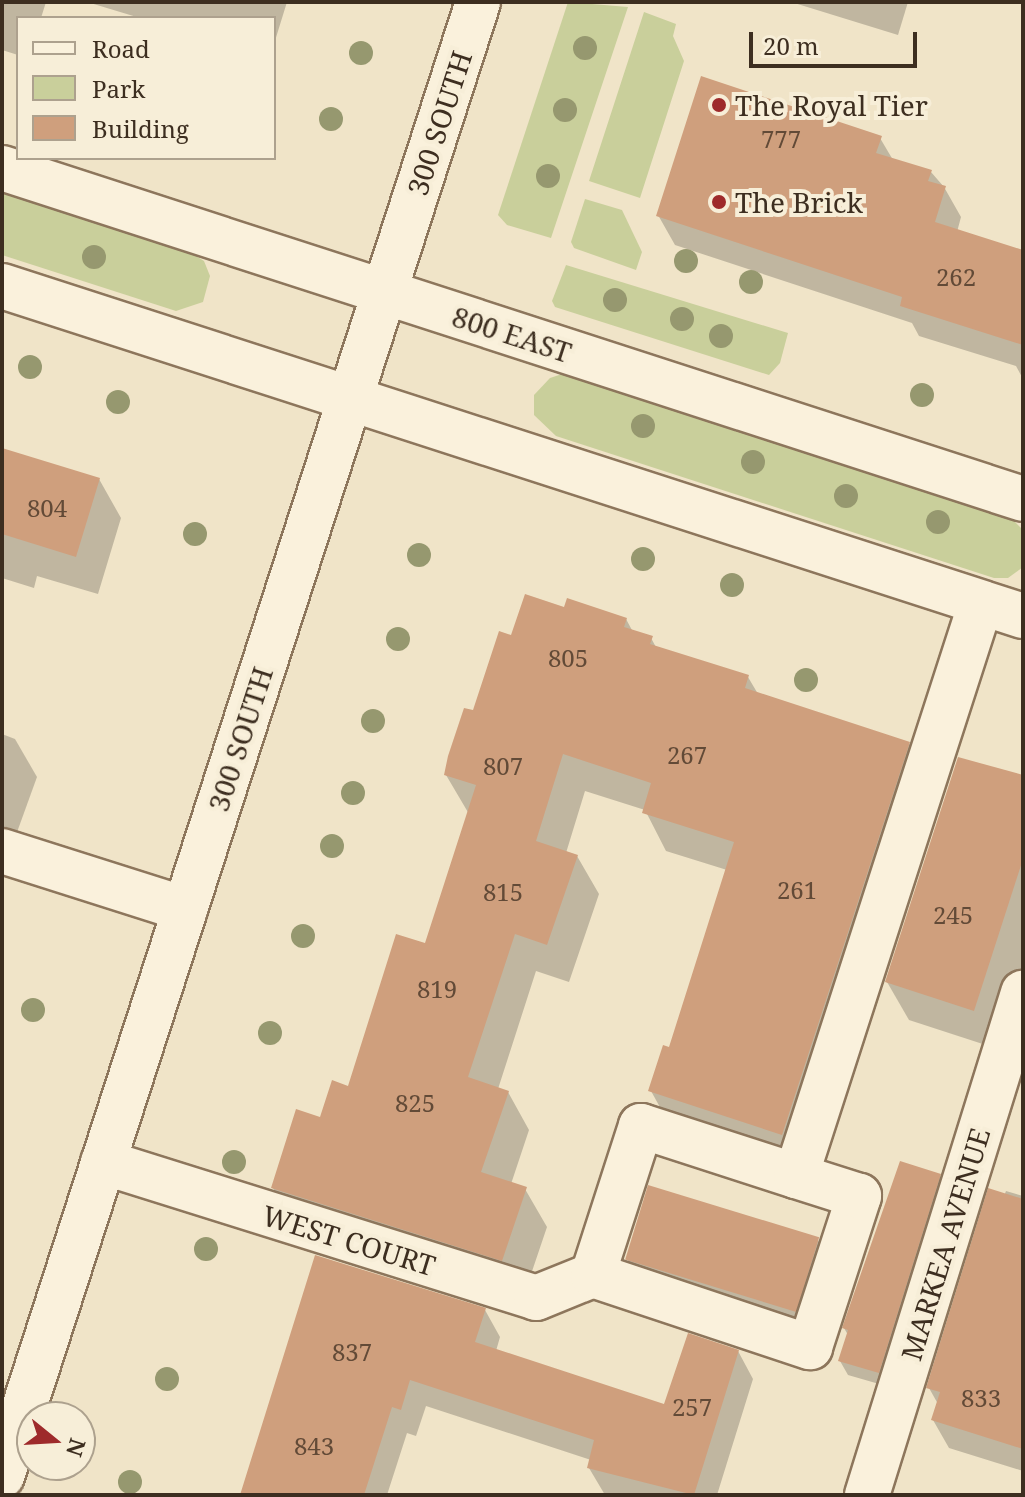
<!DOCTYPE html>
<html>
<head>
<meta charset="utf-8">
<style>
  body { margin:0 }
  #map { position:relative; width:1025px; height:1497px; overflow:hidden; background:#f0e4c8; font-family:"Noto Serif",serif }
  div>[style] { position:absolute }
  .green>* { inset:0; background:#c9cf9b }
  .shadow>* { inset:0; background:#0003 }
  .building>* { inset:0; background:#cf9f7d; transform-origin:0 0 }
  .roads { filter:drop-shadow(2px 0 #8d765c) drop-shadow(-2px 0 #8d765c) drop-shadow(0 2px #8d765c) drop-shadow(0 -2px #8d765c) }
  .minor>* { height:44px; margin:-22px; padding:0 22px; transform-origin:22px; border-radius:22px; background:#faf1dc }
  .trees>* { width:24px; height:24px; margin:-12px; border-radius:50%; background:#96986f }
  .dots>* { width:22px; height:22px; translate:-50% -50%; box-sizing:border-box; border:4px solid #f7eed8; border-radius:50% }
  span { translate:-50% -50%; white-space:nowrap; text-align:center; line-height:1.15; -webkit-text-stroke:8px #f7eed8; paint-order:stroke }
  .number-label { font-size:24px; color:#624a37 }
  .number-label span { -webkit-text-stroke-width:0 }
  .poi-label { font-size:28px; color:#3d2e20 }
  .left { translate:0 -50%; text-align:left }
  .street-label { font-size:28px; color:#3d2e20 }
  .frame { position:absolute; inset:0; border:4px solid #3d2e20; pointer-events:none }
  .legend { position:absolute; left:16px; top:16px; width:260px; height:144px; box-sizing:border-box; background:#f7eed8; border:2px solid #ada18e; margin:0; padding:10px 14px; list-style:none; font-size:24px; color:#3d2e20 }
  .legend li { display:flex; align-items:center; gap:16px; height:40px }
  .legend b { width:40px; border:2px solid #ada18e }
  .north { position:absolute; left:16px; top:1401px; width:80px; height:80px; box-sizing:border-box; background:#f7eed8; border:2px solid #ada18e; border-radius:50%; rotate:108deg; font-size:22px; font-weight:700; line-height:32px; text-align:center; color:#3d2e20 }
  .north::after { content:''; display:block; margin:auto; width:28px; height:36px; background:#9e2a2b; clip-path:polygon(50% 0,100% 100%,50% 72%,0 100%) }
  .scale { position:absolute; left:749px; top:32px; width:168px; height:36px; box-sizing:border-box; border:4px solid #3d2e20; border-top:0; padding-left:10px; font-size:24px; line-height:28px; white-space:nowrap; color:#3d2e20; -webkit-text-stroke:6px #f7eed8; paint-order:stroke }
</style>
</head>
<body>
<div id="map">
  <div class="green">
    <i style="clip-path:polygon(568px 2px,628px 7px,551px 238px,507px 225px,498px 215px)"></i>
    <i style="clip-path:polygon(644px 12px,676px 24px,673px 36px,684px 61px,640px 198px,589px 181px)"></i>
    <i style="clip-path:polygon(2px 190px,188px 251px,204px 261px,210px 276px,203px 302px,176px 311px,2px 255px)"></i>
    <i style="clip-path:polygon(585px 199px,622px 210px,642px 252px,636px 270px,574px 248px,571px 242px)"></i>
    <i style="clip-path:polygon(566px 265px,788px 333px,780px 363px,769px 375px,555px 307px,552px 301px)"></i>
    <i style="clip-path:polygon(562px 374px,1010px 517px,1023px 530px,1023px 567px,1008px 578px,994px 578px,556px 436px,534px 415px,534px 395px,550px 378px)"></i>
  </div>
  <div class="shadow">
    <i style="clip-path:polygon(2px 2px,46px 2px,41px 18px,18px 18px,18px 55px,2px 50px)"></i>
    <i style="clip-path:polygon(87px 2px,287px 2px,274px 44px,274px 18px,140px 18px)"></i>
    <i style="clip-path:polygon(791px 2px,908px 2px,898px 35px)"></i>
    <i style="clip-path:polygon(880px 138px,893px 160px,931px 172px,944px 187px,961px 217px,957px 232px,1023px 252px,1023px 379px,1016px 366px,919px 336px,912px 323px,675px 245px,658px 215px)"></i>
    <i style="clip-path:polygon(2px 450px,99px 479px,121px 518px,98px 594px,37px 576px,34px 588px,2px 578px)"></i>
    <i style="clip-path:polygon(565px 609px,626px 619px,633px 632px,651px 638px,657px 649px,748px 677px,758px 694px,909px 743px,931px 781px,803px 1172px,672px 1129px,651px 1091px,670px 1050px,727px 870px,666px 851px,645px 810px,585px 791px,566px 853px,577px 856px,599px 894px,569px 982px,536px 971px,498px 1089px,508px 1092px,529px 1130px,511px 1184px,525px 1189px,547px 1227px,523px 1298px,295px 1226px,273px 1188px,349px 1088px,426px 946px,469px 814px,446px 775px,474px 713px,513px 637px)"></i>
    <i style="clip-path:polygon(2px 734px,15px 739px,37px 777px,12px 846px,2px 842px)"></i>
    <i style="clip-path:polygon(1023px 778px,1023px 963px,995px 1048px,909px 1020px,887px 982px)"></i>
    <i style="clip-path:polygon(939px 1175px,948px 1189px,886px 1386px,848px 1375px,840px 1361px,848px 1335px,844px 1328px)"></i>
    <i style="clip-path:polygon(1006px 1191px,1023px 1196px,1023px 1471px,949px 1448px,933px 1420px,938px 1404px,929px 1388px)"></i>
    <i style="clip-path:polygon(818px 1240px,826px 1254px,802px 1327px,635px 1273px,627px 1259px)"></i>
    <i style="clip-path:polygon(485px 1310px,500px 1337px,496px 1351px,666px 1406px,738px 1351px,753px 1379px,717px 1495px,605px 1495px,589px 1468px,591px 1460px,426px 1406px,416px 1436px,407px 1433px,387px 1495px,241px 1495px)"></i>
  </div>
  <div class="building">
    <i style="clip-path:polygon(701px 76px,882px 136px,876px 153px,932px 170px,928px 181px,946px 186px,935px 222px,1023px 250px,1023px 345px,900px 306px,902px 297px,656px 216px)"></i>
    <i style="clip-path:polygon(2px 448px,100px 478px,76px 557px,2px 534px)"></i>
    <i style="clip-path:polygon(525px 594px,564px 607px,567px 598px,627px 618px,624px 627px,653px 636px,650px 644px,749px 675px,745px 688px,910px 742px,782px 1135px,648px 1091px,663px 1045px,669px 1047px,734px 842px,642px 813px,651px 783px,563px 754px,536px 841px,578px 855px,547px 945px,515px 934px,468px 1077px,509px 1091px,481px 1172px,527px 1187px,502px 1261px,271px 1188px,296px 1109px,320px 1117px,332px 1080px,348px 1086px,396px 934px,425px 943px,476px 785px,444px 775px,448px 756px,464px 708px,473px 710px,499px 631px,511px 635px)"></i>
    <i style="clip-path:polygon(958px 757px,1023px 775px,1023px 859px,974px 1011px,885px 982px)"></i>
    <i style="clip-path:polygon(900px 1161px,941px 1174px,879px 1373px,838px 1361px,848px 1330px,842px 1328px)"></i>
    <i style="left:648px;top:1185px;width:179px;height:78px;rotate:17deg"></i>
    <i style="clip-path:polygon(988px 1188px,1023px 1199px,1023px 1449px,931px 1420px,940px 1392px,926px 1388px)"></i>
    <i style="clip-path:polygon(315px 1255px,486px 1308px,475px 1342px,664px 1404px,688px 1333px,739px 1350px,694px 1495px,587px 1468px,594px 1440px,410px 1380px,401px 1410px,392px 1407px,364px 1495px,240px 1495px)"></i>
  </div>
  <div class="roads">
    <div class="minor">
      <i style="left:2px;top:168px;width:1073px;rotate:17.96deg"></i>
      <i style="left:2px;top:286px;width:1073px;rotate:17.91deg"></i>
      <i style="left:2px;top:851px;width:192px;rotate:17.6deg"></i>
      <i style="left:103px;top:1162px;width:454px;rotate:17.4deg"></i>
      <i style="left:536px;top:1298px;width:61px;rotate:-22deg"></i>
      <i style="left:796px;top:1176px;width:163px;rotate:-162.1deg"></i>
      <i style="left:641px;top:1126px;width:157px;rotate:107.9deg"></i>
      <i style="left:593px;top:1275px;width:229px;rotate:18.4deg"></i>
      <i style="left:810px;top:1347px;width:159px;rotate:-72deg"></i>
      <i style="left:859px;top:1196px;width:66px;rotate:-162.4deg"></i>
      <i style="left:796px;top:1176px;width:602px;rotate:-72.11deg"></i>
      <i style="left:2px;top:1476px;width:1549px;rotate:-72.1deg"></i>
      <i style="left:867px;top:1495px;width:526px;rotate:-72.74deg"></i>
    </div>
  </div>
  <div class="trees">
    <i style="left:585px;top:48px"></i>
    <i style="left:361px;top:53px"></i>
    <i style="left:565px;top:110px"></i>
    <i style="left:331px;top:119px"></i>
    <i style="left:548px;top:176px"></i>
    <i style="left:94px;top:257px"></i>
    <i style="left:686px;top:261px"></i>
    <i style="left:751px;top:282px"></i>
    <i style="left:615px;top:300px"></i>
    <i style="left:682px;top:319px"></i>
    <i style="left:721px;top:336px"></i>
    <i style="left:30px;top:367px"></i>
    <i style="left:922px;top:395px"></i>
    <i style="left:118px;top:402px"></i>
    <i style="left:643px;top:426px"></i>
    <i style="left:753px;top:462px"></i>
    <i style="left:846px;top:496px"></i>
    <i style="left:938px;top:522px"></i>
    <i style="left:195px;top:534px"></i>
    <i style="left:419px;top:555px"></i>
    <i style="left:643px;top:559px"></i>
    <i style="left:732px;top:585px"></i>
    <i style="left:398px;top:639px"></i>
    <i style="left:806px;top:680px"></i>
    <i style="left:373px;top:721px"></i>
    <i style="left:353px;top:793px"></i>
    <i style="left:332px;top:846px"></i>
    <i style="left:303px;top:936px"></i>
    <i style="left:33px;top:1010px"></i>
    <i style="left:270px;top:1033px"></i>
    <i style="left:234px;top:1162px"></i>
    <i style="left:206px;top:1249px"></i>
    <i style="left:167px;top:1379px"></i>
    <i style="left:130px;top:1482px"></i>
  </div>
  <div class="dots">
    <i style="left:719px;top:105px;background:#9e2a2b"></i>
    <i style="left:719px;top:202px;background:#9e2a2b"></i>
  </div>
  <div class="number-label">
    <span style="left:781px;top:139px">777</span>
    <span style="left:956px;top:277px">262</span>
    <span style="left:47px;top:508px">804</span>
    <span style="left:568px;top:658px">805</span>
    <span style="left:687px;top:755px">267</span>
    <span style="left:503px;top:766px">807</span>
    <span style="left:797px;top:890px">261</span>
    <span style="left:503px;top:892px">815</span>
    <span style="left:953px;top:915px">245</span>
    <span style="left:437px;top:989px">819</span>
    <span style="left:415px;top:1103px">825</span>
    <span style="left:352px;top:1352px">837</span>
    <span style="left:981px;top:1398px">833</span>
    <span style="left:692px;top:1407px">257</span>
    <span style="left:314px;top:1446px">843</span>
  </div>
  <div class="poi-label">
    <span class="left" style="left:735px;top:105px">The Royal Tier</span>
    <span class="left" style="left:735px;top:202px">The Brick</span>
  </div>
  <div class="street-label">
    <span style="left:439px;top:123px;rotate:-72deg">300 SOUTH</span>
    <span style="left:512px;top:334px;rotate:18deg">800 EAST</span>
    <span style="left:240px;top:739px;rotate:-72deg">300 SOUTH</span>
    <span style="left:349px;top:1240px;rotate:17deg">WEST COURT</span>
    <span style="left:945px;top:1244px;rotate:-73deg">MARKEA AVENUE</span>
  </div>
  <div class="frame"></div>
  <ul class="legend">
  <li><b style="height:10px;background:#faf1dc"></b>Road</li>
  <li><b style="height:22px;background:#c9cf9b"></b>Park</li>
  <li><b style="height:22px;background:#cf9f7d"></b>Building</li>
  </ul>
  <div class="north">N</div>
  <div class="scale">20 m</div>
</div>
</body>
</html>
